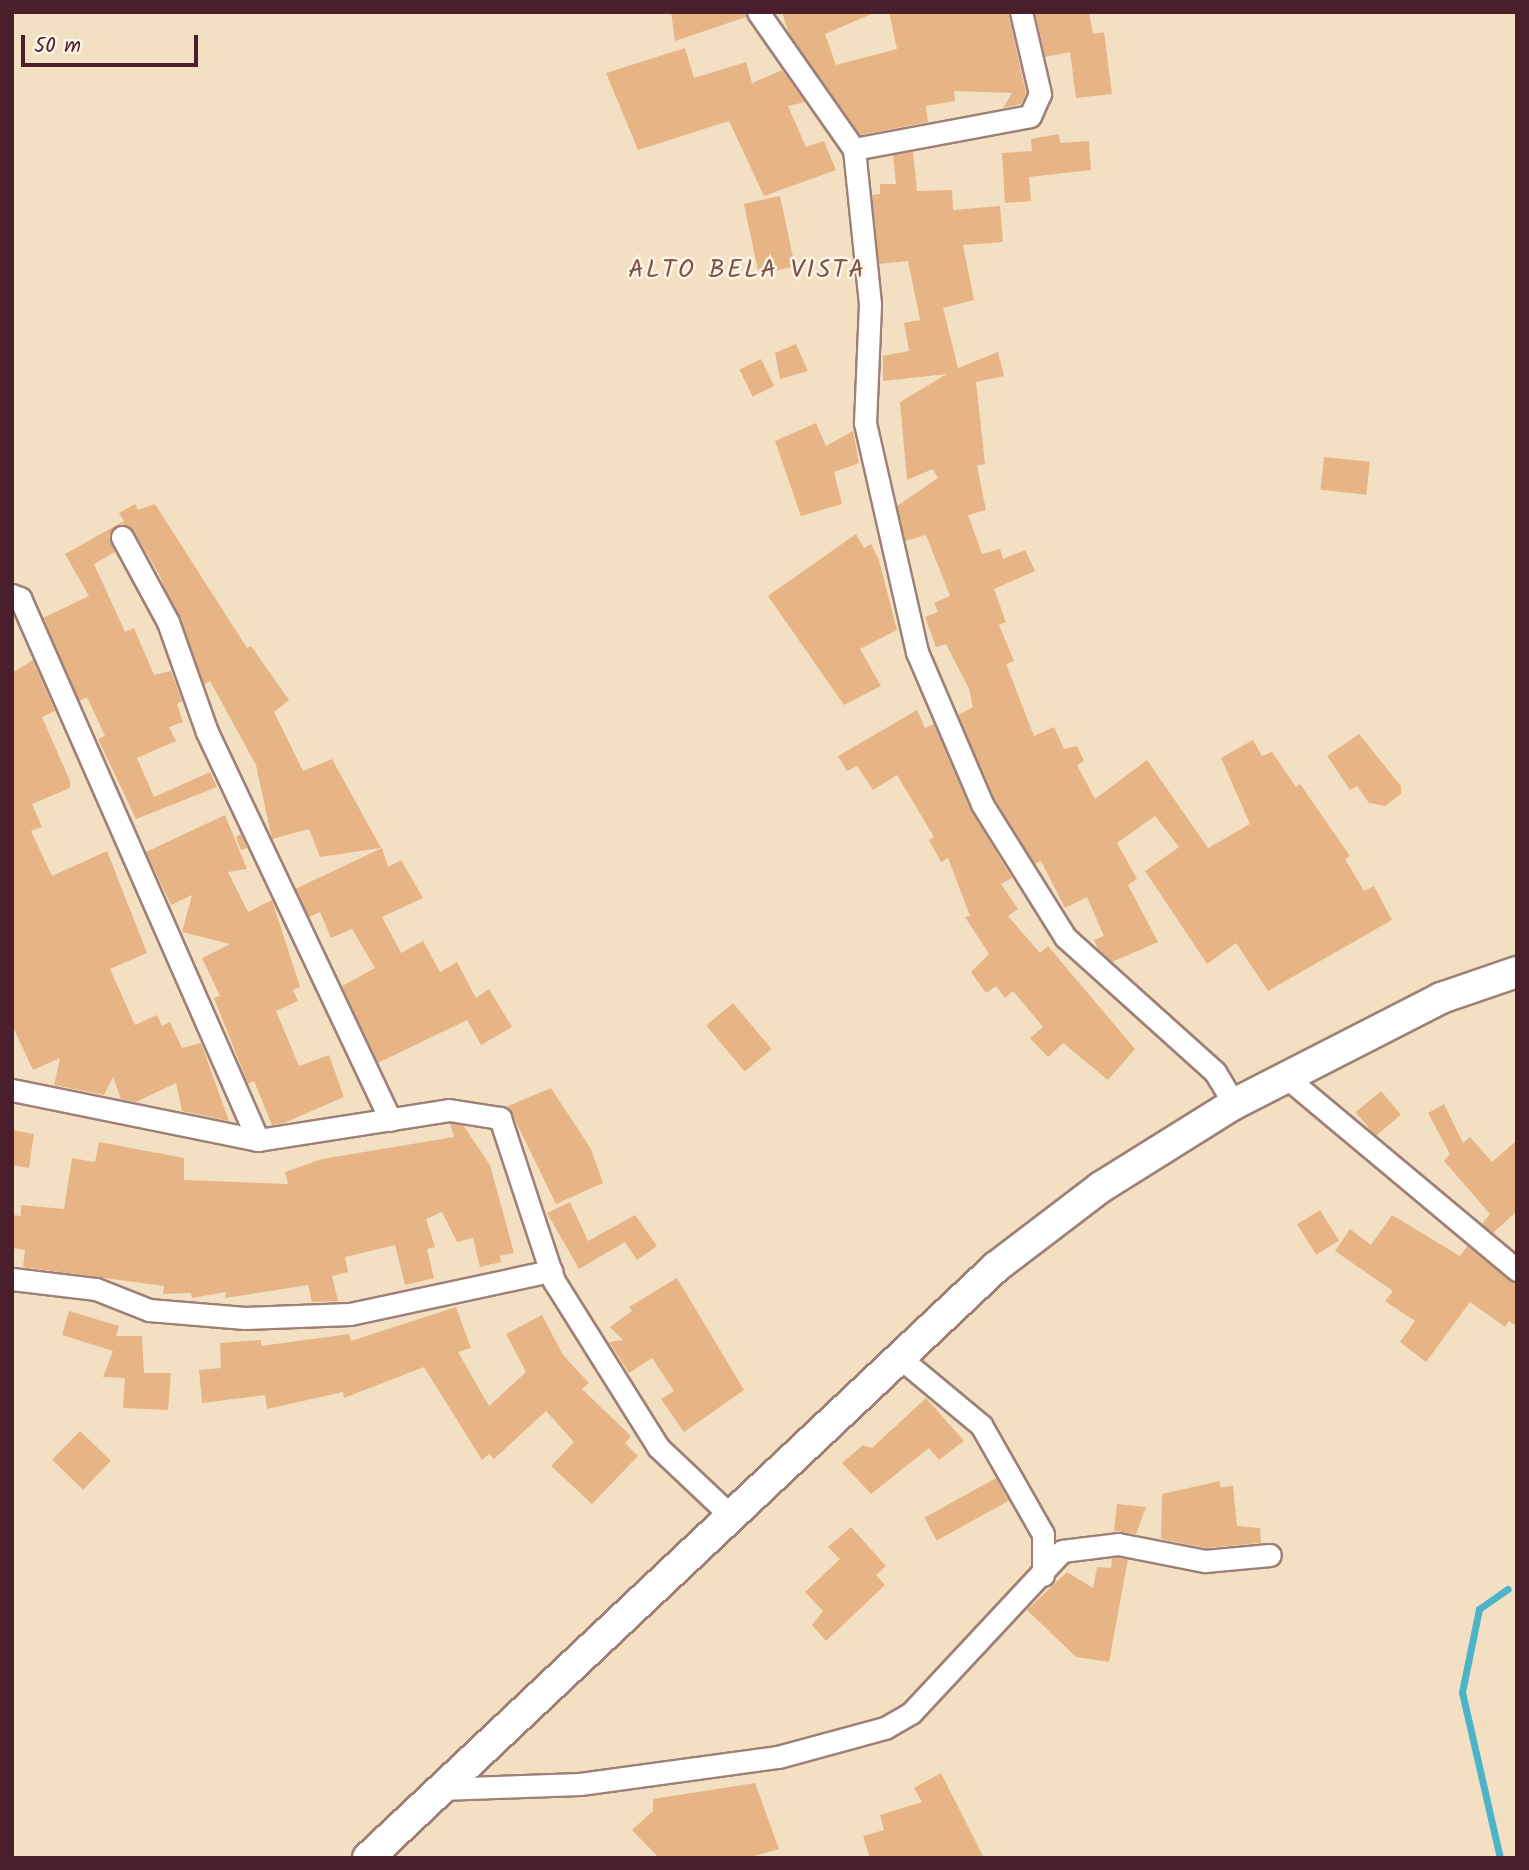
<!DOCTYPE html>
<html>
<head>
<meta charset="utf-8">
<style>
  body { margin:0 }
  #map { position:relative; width:1529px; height:1870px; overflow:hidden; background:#f3e0c3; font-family:Kalam,sans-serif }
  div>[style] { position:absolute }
  .stream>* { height:7px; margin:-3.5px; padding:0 3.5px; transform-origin:3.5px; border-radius:3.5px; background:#4bb4c9 }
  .building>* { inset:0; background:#e7b585; transform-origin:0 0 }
  .roads { filter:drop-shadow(2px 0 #9e8077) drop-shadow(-2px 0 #9e8077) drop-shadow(0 2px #9e8077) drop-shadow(0 -2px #9e8077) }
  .minor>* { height:21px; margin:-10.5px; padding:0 10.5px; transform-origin:10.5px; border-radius:10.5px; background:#fff }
  .secondary>* { height:30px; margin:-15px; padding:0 15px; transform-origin:15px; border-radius:15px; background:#fff }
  span { translate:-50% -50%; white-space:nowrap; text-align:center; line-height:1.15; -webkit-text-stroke:5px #fcf5e5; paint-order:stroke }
  .neighbourhood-label { font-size:26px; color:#81544a; letter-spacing:2px }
  .frame { position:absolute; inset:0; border:14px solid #4a1f2b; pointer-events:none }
  .scale { position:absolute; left:21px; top:35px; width:177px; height:32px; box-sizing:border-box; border:4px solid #4a1f2b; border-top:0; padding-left:9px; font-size:21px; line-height:24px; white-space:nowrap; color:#4a1f2b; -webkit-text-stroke:5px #fcf5e5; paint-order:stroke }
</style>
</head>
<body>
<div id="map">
  <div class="stream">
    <i style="left:1500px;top:1858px;width:170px;rotate:-102.9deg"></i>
    <i style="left:1462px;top:1692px;width:85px;rotate:-78.4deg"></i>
    <i style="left:1479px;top:1609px;width:35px;rotate:-35deg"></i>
  </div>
  <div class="building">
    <i style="clip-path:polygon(671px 12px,745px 12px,746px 17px,675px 41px)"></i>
    <i style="clip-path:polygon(782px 12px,876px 12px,825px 34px,836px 65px,897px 49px,889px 12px,1008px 12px,1026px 93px,1021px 104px,1003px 108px,1012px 93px,954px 91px,955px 101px,926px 106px,928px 122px,860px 135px,789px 34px)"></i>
    <i style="clip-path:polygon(1035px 12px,1089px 12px,1093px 34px,1104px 32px,1112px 94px,1076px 98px,1070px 52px,1045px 57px)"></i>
    <i style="clip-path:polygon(685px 48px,694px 78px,746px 62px,752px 83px,782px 70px,805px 102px,788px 106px,806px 147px,824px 141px,836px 170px,764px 196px,729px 121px,638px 150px,606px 73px)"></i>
    <i style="clip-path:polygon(1059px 134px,1060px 143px,1089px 141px,1091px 170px,1029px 177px,1031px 201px,1005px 203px,1002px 153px,1032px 151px,1031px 139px)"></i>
    <i style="clip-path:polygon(913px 151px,917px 191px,952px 190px,953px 210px,1000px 206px,1003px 242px,963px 245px,974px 300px,943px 308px,958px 368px,998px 352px,1004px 376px,976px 382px,985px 464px,977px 466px,986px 510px,968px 515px,982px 554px,1000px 549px,1003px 559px,1025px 550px,1035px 571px,994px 589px,1006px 622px,999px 625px,1014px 661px,1006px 664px,1034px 736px,1054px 727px,1064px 749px,1077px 746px,1084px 761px,1077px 765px,1095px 799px,1147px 760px,1208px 848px,1250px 824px,1221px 758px,1253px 740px,1262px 756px,1272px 752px,1296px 787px,1300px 784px,1350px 856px,1345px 859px,1364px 891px,1374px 886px,1392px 920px,1268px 991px,1236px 943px,1207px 964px,1145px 871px,1179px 847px,1155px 816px,1117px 843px,1137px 879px,1128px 885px,1158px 942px,1112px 962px,1098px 949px,1094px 940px,1104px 936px,1087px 897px,1065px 908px,1041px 861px,1035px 864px,994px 798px,958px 715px,973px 707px,969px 689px,946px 644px,936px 647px,925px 617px,938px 612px,934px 603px,950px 596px,926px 535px,905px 541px,897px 506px,938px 478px,933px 469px,907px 480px,900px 402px,947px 374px,883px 381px,883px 356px,909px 351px,904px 323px,920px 320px,908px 261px,879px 264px,872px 195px,880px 194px,880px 184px,896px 184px,893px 155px)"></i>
    <i style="left:780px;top:196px;width:72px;height:37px;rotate:78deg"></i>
    <i style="clip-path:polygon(796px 344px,808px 371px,780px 379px,775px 353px)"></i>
    <i style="left:761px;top:359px;width:30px;height:24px;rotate:64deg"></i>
    <i style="clip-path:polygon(816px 423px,826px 446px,853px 431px,859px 463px,834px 472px,842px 504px,801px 516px,775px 441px)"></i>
    <i style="left:1324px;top:457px;width:46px;height:33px;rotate:6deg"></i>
    <i style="clip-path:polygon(135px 504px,138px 510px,155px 504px,247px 648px,251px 646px,289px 700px,274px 712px,303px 771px,332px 759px,381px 848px,320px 857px,309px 829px,272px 839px,256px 765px,210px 681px,204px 685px,159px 574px,133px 530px,122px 524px,109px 536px,115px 552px,94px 564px,125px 632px,134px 628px,154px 675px,171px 671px,182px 701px,177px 704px,183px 722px,169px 727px,176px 741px,137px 758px,154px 797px,210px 772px,217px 787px,136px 819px,98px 739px,105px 736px,87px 697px,79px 701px,43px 618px,89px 596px,65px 554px,124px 521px,119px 513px)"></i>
    <i style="clip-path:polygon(856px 534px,864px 548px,871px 544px,879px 560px,897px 630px,860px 649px,881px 686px,844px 705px,768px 596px)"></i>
    <i style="clip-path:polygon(33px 660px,55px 711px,42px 717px,70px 781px,70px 788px,32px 804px,42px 827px,31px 831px,52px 876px,107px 851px,147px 953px,110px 969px,135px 1025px,157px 1015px,162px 1026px,170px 1022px,182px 1048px,201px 1043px,229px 1121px,182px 1111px,176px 1083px,136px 1102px,121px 1099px,113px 1077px,104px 1095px,54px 1085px,60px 1058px,33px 1070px,12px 1025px,12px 673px)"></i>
    <i style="clip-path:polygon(917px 710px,925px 728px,934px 724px,971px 811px,1012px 878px,1001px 884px,1018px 909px,1008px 916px,1040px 953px,1048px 946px,1135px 1049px,1108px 1080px,1063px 1043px,1048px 1057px,1030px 1038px,1043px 1027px,1013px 991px,1005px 998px,996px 986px,986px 993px,971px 972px,989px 954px,965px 917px,970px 916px,948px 858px,941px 862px,929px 840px,934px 837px,897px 775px,873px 790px,857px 766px,847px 771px,838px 756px)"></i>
    <i style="clip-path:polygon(1359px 734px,1401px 786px,1401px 794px,1385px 806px,1369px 803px,1357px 786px,1350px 790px,1327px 756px)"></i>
    <i style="clip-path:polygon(225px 815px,247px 869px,228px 872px,248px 912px,272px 900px,300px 987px,293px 990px,298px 1001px,276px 1011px,299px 1066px,329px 1055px,344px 1097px,284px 1123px,272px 1125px,254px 1081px,248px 1084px,214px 998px,220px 996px,202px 958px,230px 944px,182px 932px,192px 895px,171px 905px,146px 852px)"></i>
    <i style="clip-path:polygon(241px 834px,247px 848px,241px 850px,236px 837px)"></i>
    <i style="clip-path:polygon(382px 848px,388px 867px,401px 860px,423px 898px,382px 917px,401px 953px,423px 941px,440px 972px,457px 962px,476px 998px,489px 989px,512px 1027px,481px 1045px,467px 1020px,378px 1063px,342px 986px,375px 968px,352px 929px,331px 938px,320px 912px,309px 917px,295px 889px)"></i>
    <i style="left:733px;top:1003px;width:60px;height:35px;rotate:50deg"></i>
    <i style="clip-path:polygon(551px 1088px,591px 1149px,603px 1183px,556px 1204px,508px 1106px)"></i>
    <i style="left:1381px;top:1091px;width:31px;height:33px;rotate:50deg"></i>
    <i style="clip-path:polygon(1444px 1104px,1463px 1143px,1470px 1137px,1492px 1162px,1517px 1140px,1517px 1211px,1493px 1233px,1482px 1224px,1490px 1214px,1444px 1161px,1450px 1154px,1428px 1113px)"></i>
    <i style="clip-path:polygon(450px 1123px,463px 1125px,490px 1165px,514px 1253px,500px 1256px,501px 1262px,480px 1267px,473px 1238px,457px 1242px,442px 1212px,426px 1219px,435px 1247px,427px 1249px,434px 1278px,405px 1285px,395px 1245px,345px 1257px,348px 1272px,332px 1276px,338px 1301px,312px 1302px,308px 1285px,225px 1298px,226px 1292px,192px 1298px,191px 1293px,163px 1294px,164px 1286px,23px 1267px,25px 1250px,12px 1248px,12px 1215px,21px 1216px,21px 1205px,64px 1209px,72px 1158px,95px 1162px,99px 1142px,184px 1158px,184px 1180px,288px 1184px,285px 1172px,322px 1159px,454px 1137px)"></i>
    <i style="clip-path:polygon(12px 1130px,34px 1134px,29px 1168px,12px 1165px)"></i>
    <i style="clip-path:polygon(570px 1202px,588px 1241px,635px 1215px,657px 1246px,637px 1260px,625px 1242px,579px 1269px,547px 1213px)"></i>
    <i style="left:1320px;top:1210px;width:36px;height:27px;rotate:58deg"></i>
    <i style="clip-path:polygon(1392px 1215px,1460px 1256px,1467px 1246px,1517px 1283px,1517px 1327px,1509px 1321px,1505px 1327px,1470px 1302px,1426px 1362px,1400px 1342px,1415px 1321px,1385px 1301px,1393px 1291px,1335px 1251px,1350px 1229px,1371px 1245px)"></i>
    <i style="clip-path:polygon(677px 1278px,744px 1390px,684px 1432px,661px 1399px,674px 1391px,652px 1358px,629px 1373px,609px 1342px,623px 1340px,610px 1327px,632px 1311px,629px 1307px)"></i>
    <i style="clip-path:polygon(456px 1307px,471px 1348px,458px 1352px,489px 1406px,526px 1372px,506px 1334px,542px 1315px,563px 1355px,589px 1383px,582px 1389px,631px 1436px,625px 1443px,638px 1456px,592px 1504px,551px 1466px,574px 1442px,546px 1411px,494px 1459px,489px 1454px,482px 1460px,424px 1367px,344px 1398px,343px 1392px,267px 1409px,265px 1395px,202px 1403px,199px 1370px,221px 1368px,220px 1343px,261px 1340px,261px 1346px,349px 1334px,351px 1341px)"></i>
    <i style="clip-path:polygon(69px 1311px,119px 1326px,116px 1336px,142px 1336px,144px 1373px,171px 1373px,168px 1410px,123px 1408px,125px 1378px,103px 1377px,113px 1351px,62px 1335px)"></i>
    <i style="clip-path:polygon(926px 1398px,964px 1441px,939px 1460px,929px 1448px,871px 1494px,842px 1463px,863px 1445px,872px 1448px)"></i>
    <i style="left:80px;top:1431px;width:43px;height:40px;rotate:44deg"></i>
    <i style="left:996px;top:1478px;width:26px;height:82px;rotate:61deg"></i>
    <i style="clip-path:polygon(1220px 1481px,1220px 1487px,1233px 1486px,1237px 1526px,1260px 1528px,1261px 1543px,1206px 1548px,1161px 1539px,1162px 1494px)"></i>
    <i style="clip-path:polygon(1117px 1504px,1146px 1507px,1136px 1534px,1114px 1531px)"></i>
    <i style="clip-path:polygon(851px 1527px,886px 1566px,876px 1575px,885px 1585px,826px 1641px,812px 1625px,823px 1611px,805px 1592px,840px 1559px,828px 1547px)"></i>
    <i style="clip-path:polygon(1112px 1558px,1128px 1559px,1109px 1662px,1076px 1657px,1027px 1610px,1067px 1572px,1093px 1588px,1097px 1567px,1111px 1568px)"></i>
    <i style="clip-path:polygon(941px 1773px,984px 1858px,870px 1858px,863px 1836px,884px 1830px,880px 1815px,922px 1802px,914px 1788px)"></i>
    <i style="clip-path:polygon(755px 1783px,779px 1849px,754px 1856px,659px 1858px,632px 1830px,653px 1811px,653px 1799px)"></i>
  </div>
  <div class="roads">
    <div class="minor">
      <i style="left:758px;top:12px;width:167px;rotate:55deg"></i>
      <i style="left:854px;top:149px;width:156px;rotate:84.1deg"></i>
      <i style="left:870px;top:304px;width:119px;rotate:92.4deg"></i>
      <i style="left:865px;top:423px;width:235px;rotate:77.2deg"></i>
      <i style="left:917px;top:652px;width:165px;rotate:66.8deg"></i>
      <i style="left:982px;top:804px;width:157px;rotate:58deg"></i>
      <i style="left:1065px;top:937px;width:202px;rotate:42deg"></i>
      <i style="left:1215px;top:1072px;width:37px;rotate:59deg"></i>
      <i style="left:854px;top:149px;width:179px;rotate:-10.6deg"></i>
      <i style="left:1030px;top:116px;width:24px;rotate:-66deg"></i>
      <i style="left:1040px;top:94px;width:84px;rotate:-103deg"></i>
      <i style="left:122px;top:537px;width:97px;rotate:61.6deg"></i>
      <i style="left:168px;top:622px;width:117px;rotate:70.5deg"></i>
      <i style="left:207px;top:732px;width:429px;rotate:64.7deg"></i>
      <i style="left:12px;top:595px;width:9px;rotate:21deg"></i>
      <i style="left:20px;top:598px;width:592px;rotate:66.29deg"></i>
      <i style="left:1286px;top:1077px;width:301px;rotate:39.9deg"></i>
      <i style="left:12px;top:1090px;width:251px;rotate:11.5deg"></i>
      <i style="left:258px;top:1140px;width:193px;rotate:-8.9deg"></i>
      <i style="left:449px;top:1110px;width:52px;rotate:8.9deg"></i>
      <i style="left:500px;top:1118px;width:172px;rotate:71.7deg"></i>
      <i style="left:554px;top:1281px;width:196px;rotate:57.9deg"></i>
      <i style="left:658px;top:1447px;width:99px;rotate:43.4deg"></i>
      <i style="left:12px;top:1279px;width:85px;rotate:6.8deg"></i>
      <i style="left:96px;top:1289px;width:57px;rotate:21.6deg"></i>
      <i style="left:149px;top:1310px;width:96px;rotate:4.8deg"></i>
      <i style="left:245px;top:1318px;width:105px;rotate:-2.2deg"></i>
      <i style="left:350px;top:1314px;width:206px;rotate:-12.1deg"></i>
      <i style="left:899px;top:1357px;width:107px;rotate:39.7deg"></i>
      <i style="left:981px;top:1425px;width:125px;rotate:60.4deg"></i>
      <i style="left:1043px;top:1534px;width:41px;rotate:90deg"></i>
      <i style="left:440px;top:1789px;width:140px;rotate:-2deg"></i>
      <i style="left:580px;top:1784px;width:200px;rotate:-7.8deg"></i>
      <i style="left:778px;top:1757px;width:111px;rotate:-15.2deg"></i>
      <i style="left:885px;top:1728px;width:30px;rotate:-30deg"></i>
      <i style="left:911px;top:1713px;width:221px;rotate:-47deg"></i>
      <i style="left:1062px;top:1551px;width:56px;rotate:-7.1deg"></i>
      <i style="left:1118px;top:1544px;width:89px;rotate:11.1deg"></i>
      <i style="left:1205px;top:1561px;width:65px;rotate:-5.3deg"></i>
    </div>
    <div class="secondary">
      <i style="left:368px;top:1858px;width:862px;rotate:-43.26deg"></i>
      <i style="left:996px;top:1267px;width:132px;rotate:-37.3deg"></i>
      <i style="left:1101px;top:1187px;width:157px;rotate:-32deg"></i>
      <i style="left:1234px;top:1104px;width:233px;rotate:-27.1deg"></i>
      <i style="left:1441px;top:998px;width:80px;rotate:-18.9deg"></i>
    </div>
  </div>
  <div class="neighbourhood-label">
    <span style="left:747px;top:271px">ALTO BELA VISTA</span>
  </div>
  <div class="frame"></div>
  <div class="scale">50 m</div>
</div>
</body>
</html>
